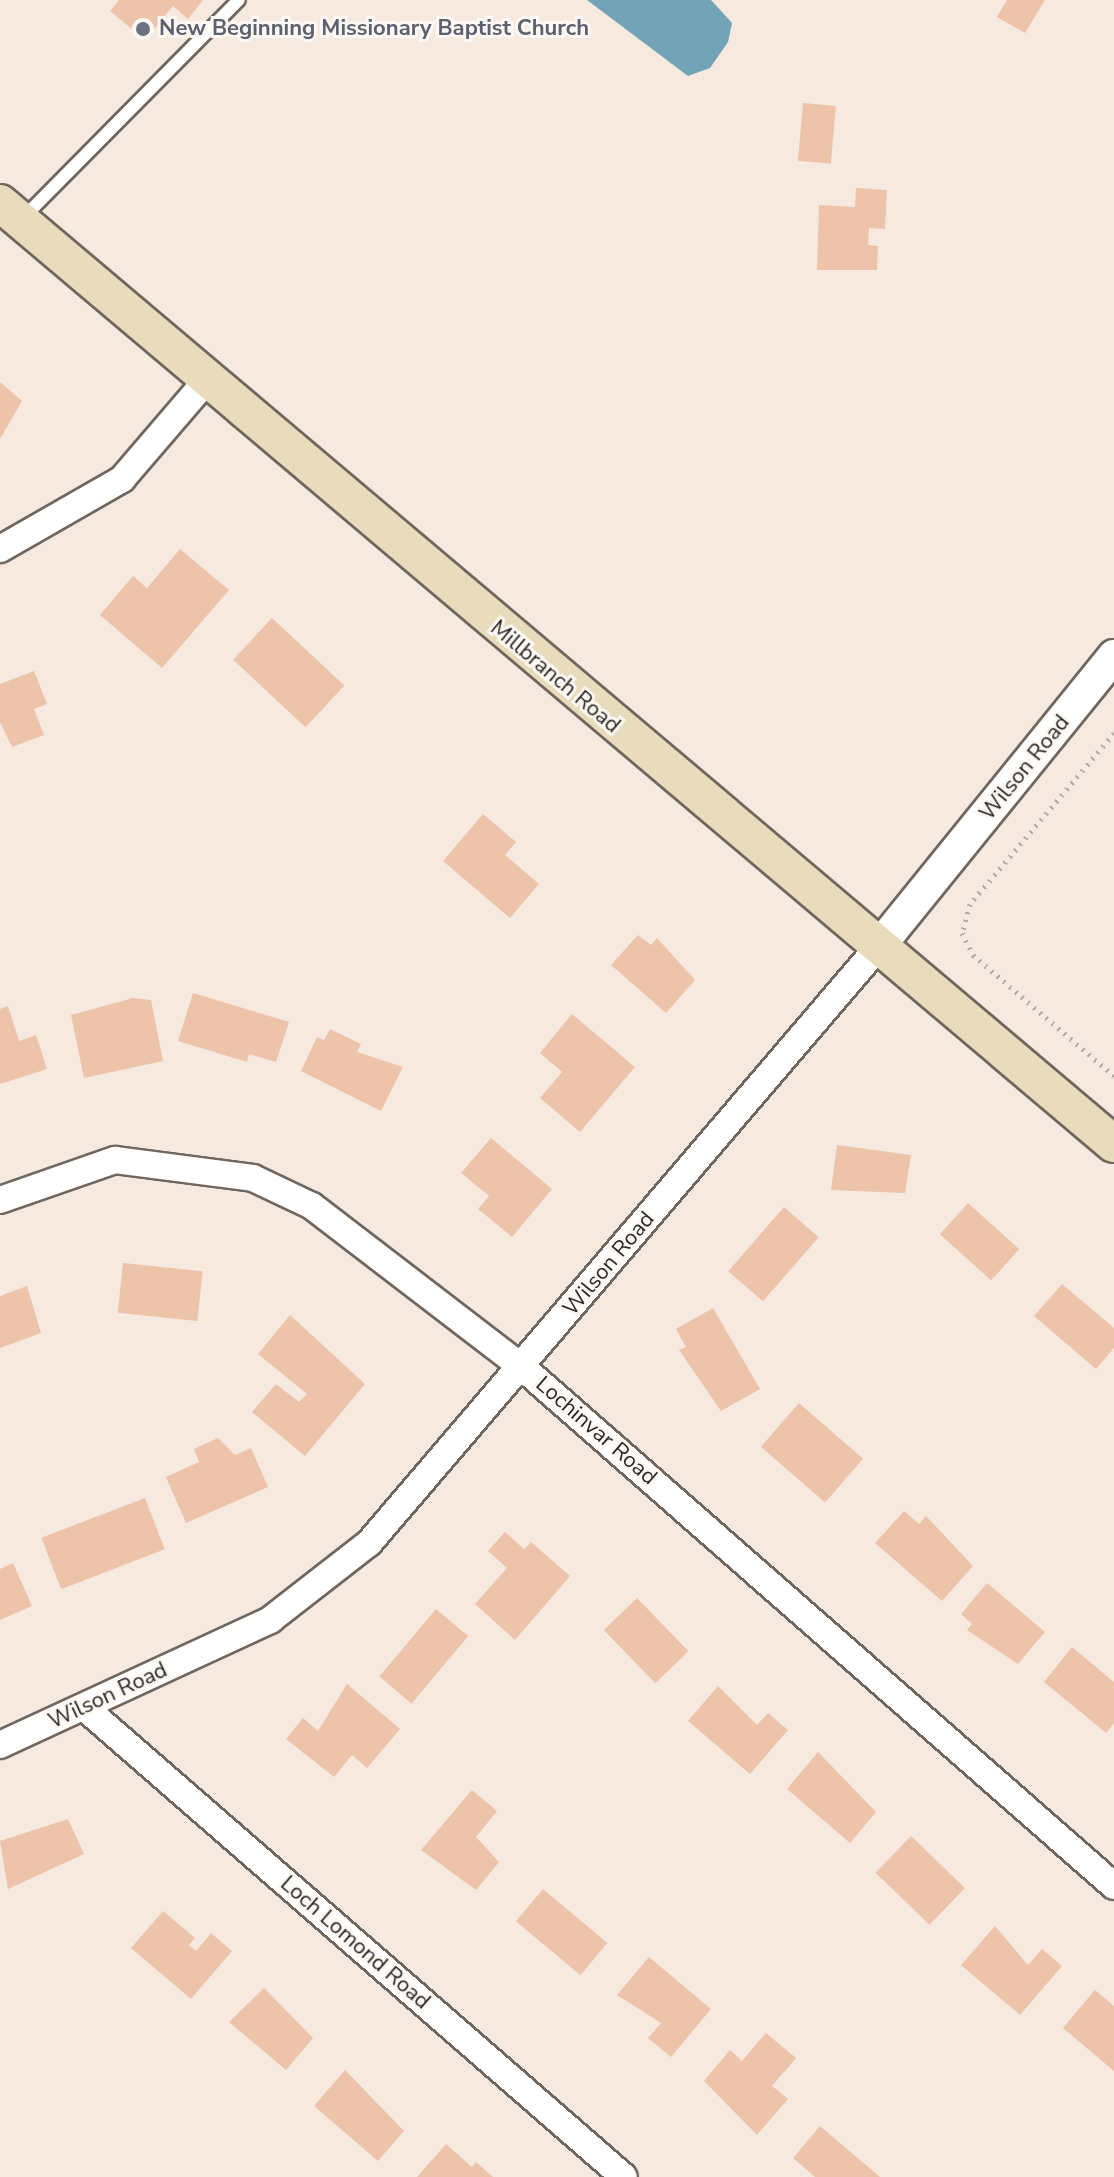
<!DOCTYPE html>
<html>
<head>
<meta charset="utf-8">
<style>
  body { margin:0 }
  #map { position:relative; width:1114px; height:2177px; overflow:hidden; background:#f6e9df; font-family:"Nunito Sans",sans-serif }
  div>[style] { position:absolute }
  .water>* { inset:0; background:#72a3b6 }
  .building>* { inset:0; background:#edc3aa; transform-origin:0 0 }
  .path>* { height:5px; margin-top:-2.5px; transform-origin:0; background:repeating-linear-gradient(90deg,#b7aca4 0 2px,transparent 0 8px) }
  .roads { filter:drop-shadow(2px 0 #71665d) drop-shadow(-2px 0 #71665d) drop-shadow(0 2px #71665d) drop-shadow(0 -2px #71665d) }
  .service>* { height:12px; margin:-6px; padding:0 6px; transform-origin:6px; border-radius:6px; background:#fff }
  .minor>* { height:26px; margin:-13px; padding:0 13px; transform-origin:13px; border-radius:13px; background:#fff }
  .tertiary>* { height:32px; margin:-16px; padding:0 16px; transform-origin:16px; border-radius:16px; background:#fff }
  .secondary>* { height:36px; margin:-18px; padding:0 18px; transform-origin:18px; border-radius:18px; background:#e9dcbd }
  .dots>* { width:22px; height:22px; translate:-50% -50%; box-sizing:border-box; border:4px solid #fdf8f4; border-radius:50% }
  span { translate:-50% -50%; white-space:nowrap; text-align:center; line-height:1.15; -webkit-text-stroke:6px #fdf8f4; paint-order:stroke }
  .worship-label { font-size:22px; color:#5b616d; font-weight:700 }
  .left { translate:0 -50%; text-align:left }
  .street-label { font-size:22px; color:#2b2723 }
</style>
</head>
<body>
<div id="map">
  <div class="water">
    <i style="clip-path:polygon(587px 0,711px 0,732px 23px,728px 42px,710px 68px,688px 76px)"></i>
  </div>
  <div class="building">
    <i style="clip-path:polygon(119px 0,203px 0,188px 19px,173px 6px,145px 40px,110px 11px)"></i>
    <i style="clip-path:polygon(1007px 0,1045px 0,1025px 33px,997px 17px)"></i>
    <i style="left:803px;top:103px;width:33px;height:58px;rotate:5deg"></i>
    <i style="clip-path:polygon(856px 188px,887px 190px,885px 229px,869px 228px,868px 245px,878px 246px,877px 270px,817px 270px,819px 205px,855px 207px)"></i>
    <i style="clip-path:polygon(0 382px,22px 401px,0 439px)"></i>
    <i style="clip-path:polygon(180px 549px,229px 590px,162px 668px,100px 615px,133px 576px,147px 588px)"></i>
    <i style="left:272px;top:618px;width:99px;height:57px;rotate:43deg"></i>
    <i style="clip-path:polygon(34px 671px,47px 704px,34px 709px,44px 735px,12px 747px,0 722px,0 684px)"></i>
    <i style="clip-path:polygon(483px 814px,516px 842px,505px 855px,539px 884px,510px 918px,443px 861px)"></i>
    <i style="clip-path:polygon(638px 935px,651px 945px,657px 938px,695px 980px,666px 1013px,611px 965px)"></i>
    <i style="clip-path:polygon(193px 993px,289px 1022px,276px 1062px,249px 1054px,247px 1062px,178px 1041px)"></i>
    <i style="clip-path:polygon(133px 998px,151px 1000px,163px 1061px,84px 1078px,71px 1015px)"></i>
    <i style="clip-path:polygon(8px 1006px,19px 1041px,36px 1035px,47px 1069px,0 1084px,0 1009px)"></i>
    <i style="clip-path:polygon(572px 1014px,635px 1067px,580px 1132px,540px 1098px,562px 1072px,540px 1053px)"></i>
    <i style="clip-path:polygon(330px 1029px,361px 1044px,357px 1052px,403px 1067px,381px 1111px,301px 1071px,317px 1037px,324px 1040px)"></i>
    <i style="clip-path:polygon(491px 1138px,552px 1189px,512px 1237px,478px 1209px,489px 1196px,461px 1173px)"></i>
    <i style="clip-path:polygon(837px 1145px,911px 1155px,905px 1193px,831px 1190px)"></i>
    <i style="left:968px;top:1203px;width:69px;height:42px;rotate:42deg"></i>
    <i style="left:784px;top:1207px;width:46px;height:85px;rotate:41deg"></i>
    <i style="left:123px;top:1263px;width:80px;height:50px;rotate:6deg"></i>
    <i style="clip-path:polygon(1062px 1284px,1114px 1328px,1114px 1348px,1096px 1369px,1034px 1316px)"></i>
    <i style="clip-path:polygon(27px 1286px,41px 1333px,0 1348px,0 1296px)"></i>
    <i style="clip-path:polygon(713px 1308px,760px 1389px,721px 1411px,679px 1350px,686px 1347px,676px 1329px)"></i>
    <i style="clip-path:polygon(290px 1315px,365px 1384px,305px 1456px,252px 1412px,276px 1384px,299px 1402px,307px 1394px,258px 1354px)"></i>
    <i style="left:799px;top:1403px;width:85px;height:58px;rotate:41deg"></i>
    <i style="clip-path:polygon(218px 1438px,235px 1455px,251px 1448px,268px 1487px,186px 1523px,166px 1477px,199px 1462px,194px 1449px)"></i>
    <i style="left:145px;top:1498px;width:55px;height:111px;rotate:69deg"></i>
    <i style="clip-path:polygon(904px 1511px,919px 1524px,926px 1516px,973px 1566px,942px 1601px,875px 1543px)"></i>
    <i style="clip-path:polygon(505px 1532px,524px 1549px,531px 1542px,570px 1576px,515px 1640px,475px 1604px,507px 1568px,488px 1551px)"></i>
    <i style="clip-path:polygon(13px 1563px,32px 1606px,0 1620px,0 1569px)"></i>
    <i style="clip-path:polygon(987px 1583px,1045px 1632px,1018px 1664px,967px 1630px,972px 1624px,961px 1614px)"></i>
    <i style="left:637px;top:1598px;width:74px;height:46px;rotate:46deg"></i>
    <i style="left:436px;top:1609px;width:42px;height:88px;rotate:40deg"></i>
    <i style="clip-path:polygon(1072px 1647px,1114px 1682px,1114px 1723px,1106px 1733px,1044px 1682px)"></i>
    <i style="clip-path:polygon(347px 1684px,400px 1729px,367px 1768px,352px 1755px,334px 1777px,286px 1739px,303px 1718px,318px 1731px)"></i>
    <i style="clip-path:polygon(718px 1686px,757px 1725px,768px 1713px,788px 1730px,750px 1774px,688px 1721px)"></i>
    <i style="clip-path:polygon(818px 1752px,876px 1812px,850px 1843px,787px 1789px)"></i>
    <i style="clip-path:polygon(472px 1790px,497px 1811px,476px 1837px,499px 1862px,476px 1890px,421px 1850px)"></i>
    <i style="clip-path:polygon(68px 1819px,84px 1854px,8px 1889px,0 1841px)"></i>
    <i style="left:911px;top:1836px;width:75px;height:51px;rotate:44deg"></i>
    <i style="left:543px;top:1889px;width:84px;height:42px;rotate:40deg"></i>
    <i style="clip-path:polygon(163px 1911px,195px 1938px,189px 1945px,196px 1951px,211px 1933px,232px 1951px,191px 1999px,131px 1948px)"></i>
    <i style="clip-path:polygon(995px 1926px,1028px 1965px,1042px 1949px,1062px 1966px,1020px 2015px,961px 1965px)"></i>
    <i style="clip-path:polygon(649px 1957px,711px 2009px,671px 2057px,648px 2038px,661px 2023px,617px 1995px)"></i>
    <i style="clip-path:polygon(264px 1988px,313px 2038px,286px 2070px,229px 2022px)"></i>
    <i style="clip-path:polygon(1095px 1990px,1114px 2006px,1114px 2071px,1063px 2028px)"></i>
    <i style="clip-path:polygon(766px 2033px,796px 2058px,772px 2086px,788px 2099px,757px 2135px,704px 2081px,730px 2050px,742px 2061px)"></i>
    <i style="clip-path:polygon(345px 2070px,404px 2131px,378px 2161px,314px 2106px)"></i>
    <i style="clip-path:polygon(820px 2126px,880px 2177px,815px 2177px,793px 2158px)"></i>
    <i style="clip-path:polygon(446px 2144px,472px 2167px,476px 2162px,493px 2177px,417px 2177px)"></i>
  </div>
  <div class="path">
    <i style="left:1114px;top:733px;width:224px;rotate:130.1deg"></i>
    <i style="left:970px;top:904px;width:30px;rotate:105deg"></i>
    <i style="left:962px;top:933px;width:25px;rotate:63deg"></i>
    <i style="left:973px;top:955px;width:186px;rotate:40.6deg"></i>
  </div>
  <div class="roads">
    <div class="service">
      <i style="left:22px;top:219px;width:308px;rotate:-45.3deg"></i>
    </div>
    <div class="minor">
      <i style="left:0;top:549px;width:141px;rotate:-29.8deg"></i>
      <i style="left:122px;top:479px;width:129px;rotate:-49.4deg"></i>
      <i style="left:0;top:1200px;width:122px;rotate:-19.2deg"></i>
      <i style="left:115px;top:1160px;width:139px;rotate:7.4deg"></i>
      <i style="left:253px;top:1178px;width:65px;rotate:25.4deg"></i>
      <i style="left:312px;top:1206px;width:265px;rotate:37.5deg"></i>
      <i style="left:522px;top:1367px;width:787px;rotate:41.24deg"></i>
      <i style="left:85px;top:1708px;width:714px;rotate:41.03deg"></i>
      <i style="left:0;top:1745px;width:298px;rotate:-24.8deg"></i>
      <i style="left:270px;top:1620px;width:125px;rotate:-37.9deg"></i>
      <i style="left:369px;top:1543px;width:787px;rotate:-49.49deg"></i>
    </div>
    <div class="tertiary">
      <i style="left:880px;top:945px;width:372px;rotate:-51deg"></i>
    </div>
    <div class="secondary">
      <i style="left:0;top:203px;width:1458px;rotate:40.19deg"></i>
    </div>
  </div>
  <div class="dots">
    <i style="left:143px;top:29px;background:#6b7280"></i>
  </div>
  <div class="worship-label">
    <span class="left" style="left:159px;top:29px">New Beginning Missionary Baptist Church</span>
  </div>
  <div class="street-label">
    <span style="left:555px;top:677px;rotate:40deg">Millbranch Road</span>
    <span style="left:1025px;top:768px;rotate:-51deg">Wilson Road</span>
    <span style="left:609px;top:1264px;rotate:-50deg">Wilson Road</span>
    <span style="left:596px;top:1431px;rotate:41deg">Lochinvar Road</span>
    <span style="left:108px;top:1696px;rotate:-25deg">Wilson Road</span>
    <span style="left:355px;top:1943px;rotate:41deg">Loch Lomond Road</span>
  </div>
</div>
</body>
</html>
